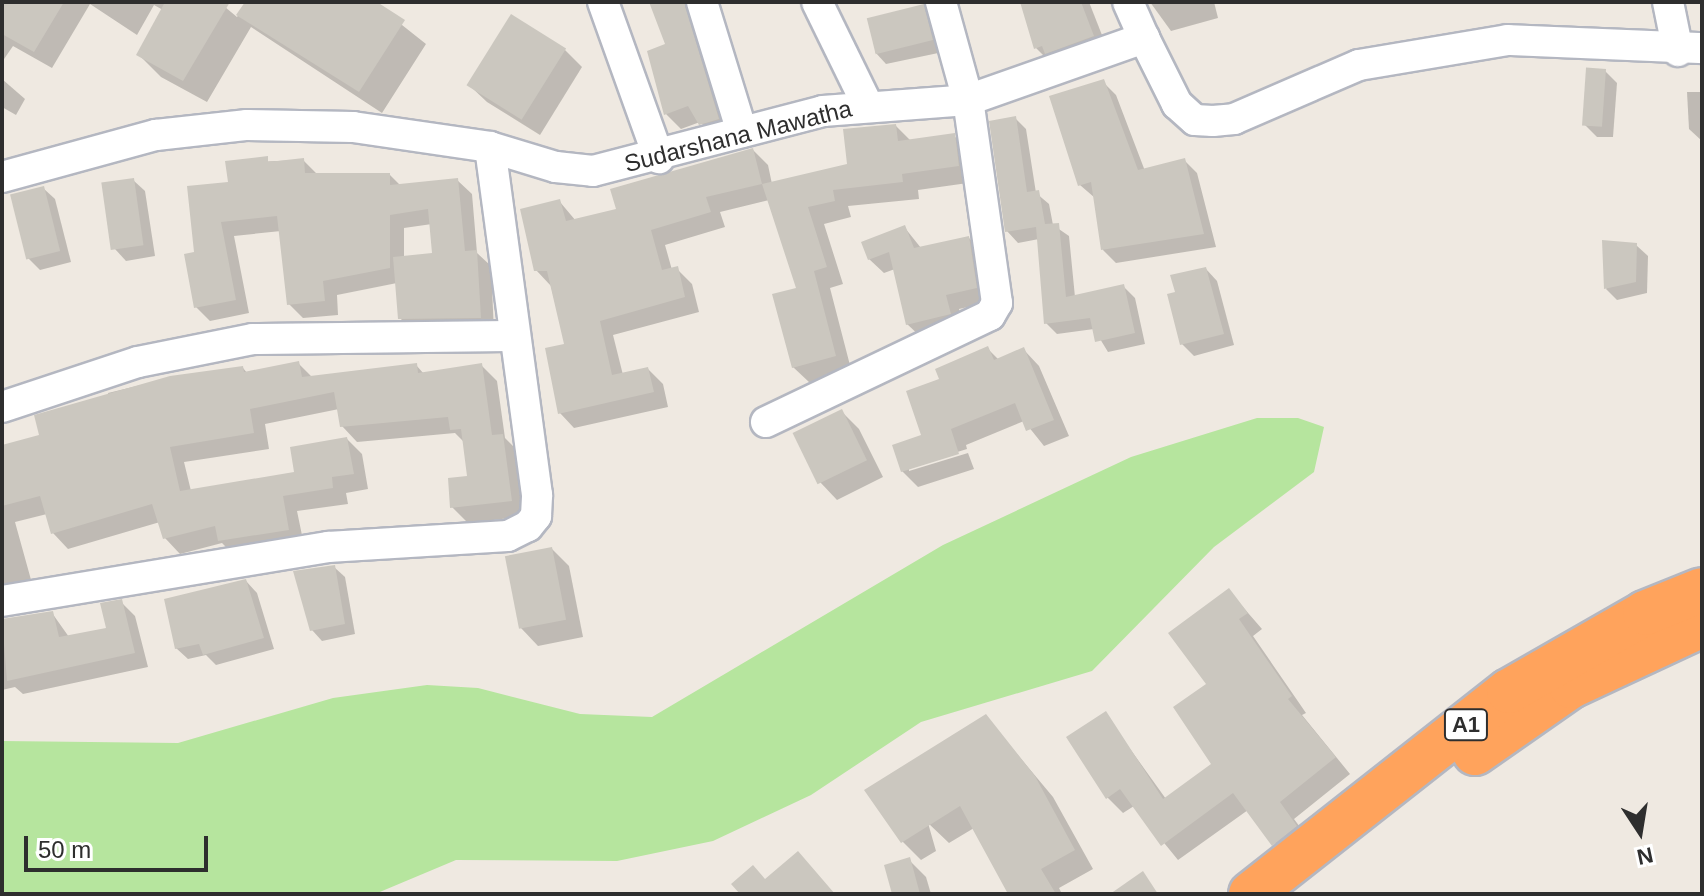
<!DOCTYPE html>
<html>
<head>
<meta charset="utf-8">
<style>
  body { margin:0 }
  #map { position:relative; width:1704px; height:896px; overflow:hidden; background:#efe9e1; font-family:Helvetica,sans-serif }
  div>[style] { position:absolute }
  .green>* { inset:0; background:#b6e59e }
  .shadow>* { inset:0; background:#0003 }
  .building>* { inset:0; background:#cbc7bf; transform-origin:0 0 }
  .roads { filter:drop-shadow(2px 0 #b4b7c1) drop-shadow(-2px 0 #b4b7c1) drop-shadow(0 2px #b4b7c1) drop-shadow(0 -2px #b4b7c1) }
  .minor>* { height:30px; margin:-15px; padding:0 15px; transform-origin:15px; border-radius:15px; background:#fff }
  .highway>* { height:44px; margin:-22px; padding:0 22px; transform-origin:22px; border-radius:22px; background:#ffa35c }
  span { translate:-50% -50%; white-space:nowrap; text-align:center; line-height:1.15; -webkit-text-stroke:6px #fff; paint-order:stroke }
  .shield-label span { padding:2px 6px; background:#fff; border:2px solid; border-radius:6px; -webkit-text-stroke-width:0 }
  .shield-label { font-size:22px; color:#2e2e2e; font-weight:700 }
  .street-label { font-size:24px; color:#2e2e2e }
  .frame { position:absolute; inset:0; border:4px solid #2e2e2e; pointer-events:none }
  .north { position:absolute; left:1600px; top:792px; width:80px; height:80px; -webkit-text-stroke:6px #fff; paint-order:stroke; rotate:168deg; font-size:22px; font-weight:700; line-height:32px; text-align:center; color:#2e2e2e }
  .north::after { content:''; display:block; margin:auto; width:28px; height:36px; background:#2e2e2e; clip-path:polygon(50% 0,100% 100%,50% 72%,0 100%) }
  .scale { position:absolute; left:24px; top:836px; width:184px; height:36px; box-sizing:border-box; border:4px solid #2e2e2e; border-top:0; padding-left:10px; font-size:24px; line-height:28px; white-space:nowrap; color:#2e2e2e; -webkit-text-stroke:6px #fff; paint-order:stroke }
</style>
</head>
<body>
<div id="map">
  <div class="green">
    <i style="clip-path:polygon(1257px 418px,1298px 418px,1324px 427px,1314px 472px,1214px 547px,1092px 671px,921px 722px,811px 795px,713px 841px,617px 861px,456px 860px,375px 894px,2px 894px,2px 741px,178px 743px,333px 698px,427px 685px,478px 688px,580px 714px,652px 717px,943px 545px,1131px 457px)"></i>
  </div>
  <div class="shadow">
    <i style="clip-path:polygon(2px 2px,219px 2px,237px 17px,247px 2px,373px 2px,426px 44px,382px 113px,251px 27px,207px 102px,161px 77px,138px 54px,163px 10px,154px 5px,137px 35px,90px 4px,52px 68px,13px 46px,2px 62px)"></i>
    <i style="clip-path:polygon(651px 2px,693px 2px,733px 134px,716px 138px,700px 122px,681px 129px,666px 114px,668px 45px)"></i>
    <i style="clip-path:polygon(1022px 2px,1089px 2px,1109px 53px,1052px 64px,1036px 48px)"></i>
    <i style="clip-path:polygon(1150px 2px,1214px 2px,1218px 18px,1171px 31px)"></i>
    <i style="clip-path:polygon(923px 6px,934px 18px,943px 52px,886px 64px,875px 52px)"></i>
    <i style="clip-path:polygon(512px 17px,565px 50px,582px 67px,540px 135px,487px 102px,469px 85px)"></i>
    <i style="clip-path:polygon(1605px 71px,1617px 83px,1613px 137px,1597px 137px,1585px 125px)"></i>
    <i style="clip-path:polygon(2px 79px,25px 99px,16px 115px,2px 107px)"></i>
    <i style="clip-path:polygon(1103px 82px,1116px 95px,1145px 171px,1184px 160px,1197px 173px,1216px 247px,1116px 263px,1103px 250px,1095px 198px,1080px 185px)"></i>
    <i style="clip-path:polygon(1687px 92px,1702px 92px,1702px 141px,1689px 129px)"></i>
    <i style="clip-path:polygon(1015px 118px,1026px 129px,1036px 193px,1049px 204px,1053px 225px,1069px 236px,1075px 297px,1124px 287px,1135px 298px,1145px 344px,1108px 352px,1094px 329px,1057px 334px,1046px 323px,1039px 239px,1018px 243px,1007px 231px)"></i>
    <i style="clip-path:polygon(896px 126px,911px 141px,954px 136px,971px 152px,975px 182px,918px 190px,919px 199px,848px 206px,851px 217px,824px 224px,843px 284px,830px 288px,852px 373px,810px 383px,793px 367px,798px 290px,769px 200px,720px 212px,725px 227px,665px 245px,672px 270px,677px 269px,692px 284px,699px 312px,613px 335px,623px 375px,648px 369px,663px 384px,668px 407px,574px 428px,560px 413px,566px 346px,551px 286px,536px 270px,560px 202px,576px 221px,618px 211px,753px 150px,768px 165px,772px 184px,849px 166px)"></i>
    <i style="clip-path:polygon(evenodd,303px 160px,318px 175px,390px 175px,400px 185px,457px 180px,472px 194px,477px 253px,491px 266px,494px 332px,414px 333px,400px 318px,397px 283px,337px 295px,338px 315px,303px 318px,289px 304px,281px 231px,234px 236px,249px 313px,210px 321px,196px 307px,196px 254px,230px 184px,227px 163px,303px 160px,432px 224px,434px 255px,404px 258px,404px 228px,432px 224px)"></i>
    <i style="clip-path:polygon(133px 180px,145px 191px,155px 256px,126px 261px,115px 249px)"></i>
    <i style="clip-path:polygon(43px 188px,55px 199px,71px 262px,40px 270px,28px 258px)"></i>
    <i style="clip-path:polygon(905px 228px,921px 248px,969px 238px,983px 252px,990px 302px,959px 309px,964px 328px,922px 338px,907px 324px,895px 269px,884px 273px,869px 259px)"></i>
    <i style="clip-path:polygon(1636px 245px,1648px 256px,1647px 293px,1617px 300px,1606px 289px)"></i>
    <i style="clip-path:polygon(1206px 269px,1217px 281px,1234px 345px,1194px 356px,1182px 344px,1177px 294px)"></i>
    <i style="clip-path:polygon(987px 348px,999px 360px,1024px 350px,1039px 366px,1069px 436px,1044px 446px,1024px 421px,966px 445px,967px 449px,909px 467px,909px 471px,968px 453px,974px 469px,918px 487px,902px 471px,924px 436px,942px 380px)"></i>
    <i style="clip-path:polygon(298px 363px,312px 377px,416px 365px,424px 374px,481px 365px,497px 381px,505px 438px,518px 451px,526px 516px,468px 523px,452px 507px,469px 478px,464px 442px,455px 433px,357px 442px,342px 426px,339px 409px,265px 424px,269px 449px,184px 462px,191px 491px,296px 474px,347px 439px,362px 454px,368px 489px,346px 493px,348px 504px,297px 511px,304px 545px,235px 556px,222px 543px,180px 554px,165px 538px,160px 522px,68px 549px,53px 533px,47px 514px,15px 522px,33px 587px,13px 593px,2px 582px,2px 448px,42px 437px,109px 399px,108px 393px,170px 378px,243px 368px,248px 374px)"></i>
    <i style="clip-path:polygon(842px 412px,859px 429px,883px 477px,837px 500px,820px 482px)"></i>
    <i style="clip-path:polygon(552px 549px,569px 566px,583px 637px,538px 646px,521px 628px)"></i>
    <i style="clip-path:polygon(334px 567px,345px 577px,355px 634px,322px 641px,312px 630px)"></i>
    <i style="clip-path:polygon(246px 581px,257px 593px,274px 649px,216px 665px,206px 655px,188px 659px,176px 648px)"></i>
    <i style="clip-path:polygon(1229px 591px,1262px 629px,1253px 636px,1306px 713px,1302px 715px,1350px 774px,1294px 819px,1311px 842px,1289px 860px,1248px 810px,1178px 860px,1134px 806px,1123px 813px,1107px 797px,1105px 714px,1166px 799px,1214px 764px,1209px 685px)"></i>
    <i style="clip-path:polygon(121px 602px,135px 616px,148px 667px,23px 694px,15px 687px,2px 690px,2px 622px,52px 613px,69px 637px,109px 629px)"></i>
    <i style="clip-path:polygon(986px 717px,1053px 797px,1093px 869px,1059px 888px,1062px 894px,1010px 894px,974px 828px,949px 843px,928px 823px,936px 851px,921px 860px,902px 841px)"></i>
    <i style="clip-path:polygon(909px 860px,926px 877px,931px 894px,894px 894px)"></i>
  </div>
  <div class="building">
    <i style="clip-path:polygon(2px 2px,64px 2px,34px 52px,2px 34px)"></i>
    <i style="clip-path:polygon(165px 2px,230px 2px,183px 81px,136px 55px)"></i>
    <i style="clip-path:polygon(245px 2px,377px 2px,405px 20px,359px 92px,236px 15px)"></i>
    <i style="clip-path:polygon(649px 2px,684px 2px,719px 119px,699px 125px,688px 106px,664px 115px,647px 51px,665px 44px)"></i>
    <i style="clip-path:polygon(1020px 2px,1081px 2px,1094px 36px,1045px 54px,1042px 46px,1034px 49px)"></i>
    <i style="left:924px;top:4px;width:37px;height:59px;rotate:76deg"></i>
    <i style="left:511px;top:14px;width:65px;height:84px;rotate:32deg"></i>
    <i style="left:1606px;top:69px;width:58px;height:20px;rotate:94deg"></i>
    <i style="clip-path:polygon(1104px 79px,1138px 170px,1185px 158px,1204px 234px,1101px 250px,1091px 182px,1078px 186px,1049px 96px)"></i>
    <i style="clip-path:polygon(1016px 116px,1027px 192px,1039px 190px,1045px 224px,1059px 223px,1066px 297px,1124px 284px,1135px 333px,1095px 342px,1090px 318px,1044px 324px,1036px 227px,1005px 232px,989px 121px)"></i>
    <i style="clip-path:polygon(896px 124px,898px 141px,955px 133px,959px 166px,902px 174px,903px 182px,833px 190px,835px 201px,808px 207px,827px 267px,814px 271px,836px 356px,792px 368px,772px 294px,796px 288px,762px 184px,847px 164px,843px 129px)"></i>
    <i style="clip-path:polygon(753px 148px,762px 184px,706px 197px,711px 212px,651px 230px,662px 270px,678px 266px,685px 297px,600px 321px,612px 375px,648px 367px,654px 392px,558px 414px,545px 348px,564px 344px,547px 271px,534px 271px,520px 209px,560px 199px,566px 221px,616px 209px,610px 189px)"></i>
    <i style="clip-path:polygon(268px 156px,268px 162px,304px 158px,305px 173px,390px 173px,390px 185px,458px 178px,465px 251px,477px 250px,481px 318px,398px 319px,393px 257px,432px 253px,428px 209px,390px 215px,390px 268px,323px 281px,325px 301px,287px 305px,277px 216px,221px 222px,236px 300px,194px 308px,184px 254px,194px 252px,187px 186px,228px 182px,225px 161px)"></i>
    <i style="left:134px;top:178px;width:68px;height:33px;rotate:82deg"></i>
    <i style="left:44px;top:186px;width:67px;height:35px;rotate:76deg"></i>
    <i style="clip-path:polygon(905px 225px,914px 248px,969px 236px,977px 288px,946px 295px,951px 314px,906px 325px,889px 252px,868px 260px,861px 242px)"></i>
    <i style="clip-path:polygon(1602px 240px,1637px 243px,1636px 282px,1604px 289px)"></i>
    <i style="clip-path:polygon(1206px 267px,1224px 334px,1180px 345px,1167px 294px,1175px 292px,1170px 275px)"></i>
    <i style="clip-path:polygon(988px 346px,994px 360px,1024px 347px,1054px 420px,1026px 431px,1015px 403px,951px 429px,959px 454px,901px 472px,892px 445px,921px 435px,906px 391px,939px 379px,935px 369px)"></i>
    <i style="clip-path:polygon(299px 361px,302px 377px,417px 363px,418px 373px,482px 363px,492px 435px,503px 434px,512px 501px,450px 508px,448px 478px,467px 476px,461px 429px,450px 430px,448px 417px,340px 427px,334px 392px,250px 409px,254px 433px,170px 447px,180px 491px,294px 472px,290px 447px,347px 437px,354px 474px,332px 477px,333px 488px,283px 496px,289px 530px,218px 541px,215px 526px,163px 539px,152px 504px,51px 534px,40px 496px,2px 506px,2px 445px,39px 435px,34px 415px,170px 376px,243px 366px,244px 372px)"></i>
    <i style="left:842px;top:409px;width:57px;height:55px;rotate:64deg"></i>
    <i style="left:552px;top:547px;width:74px;height:48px;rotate:79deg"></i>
    <i style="clip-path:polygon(335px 565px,345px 624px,310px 631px,293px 571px)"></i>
    <i style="clip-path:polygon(246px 579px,264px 638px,203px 655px,199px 644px,175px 649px,164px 599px)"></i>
    <i style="clip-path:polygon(1229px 588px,1248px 613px,1239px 619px,1292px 696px,1288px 699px,1336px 757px,1280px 802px,1297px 826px,1272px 846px,1233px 793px,1161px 846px,1120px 789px,1106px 799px,1066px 737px,1106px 711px,1163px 799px,1211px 764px,1173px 707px,1206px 684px,1168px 633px)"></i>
    <i style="clip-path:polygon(122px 599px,135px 653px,7px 681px,2px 619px,53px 611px,59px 637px,106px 628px,100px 603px)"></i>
    <i style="clip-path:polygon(986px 714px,1035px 776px,1075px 850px,1041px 869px,1056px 894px,1008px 894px,960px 806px,901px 843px,864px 790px)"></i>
    <i style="clip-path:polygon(798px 851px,835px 894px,740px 894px,731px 884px,753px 865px,765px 879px)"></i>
    <i style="clip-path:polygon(910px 857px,920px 894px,892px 894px,884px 865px)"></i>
    <i style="clip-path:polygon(1143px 871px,1158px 894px,1110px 894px)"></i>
  </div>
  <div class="roads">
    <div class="minor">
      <i style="left:603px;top:2px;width:166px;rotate:70.3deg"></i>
      <i style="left:702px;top:2px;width:136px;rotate:72.9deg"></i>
      <i style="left:817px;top:2px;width:114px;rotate:63.9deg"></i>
      <i style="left:1128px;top:2px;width:39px;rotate:66deg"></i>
      <i style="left:1668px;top:2px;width:50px;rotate:78.5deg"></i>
      <i style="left:2px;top:177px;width:160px;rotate:-15.3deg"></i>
      <i style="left:156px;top:135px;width:92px;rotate:-6.3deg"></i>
      <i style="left:247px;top:125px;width:106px;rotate:1.1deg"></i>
      <i style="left:353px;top:127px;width:138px;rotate:8.3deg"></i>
      <i style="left:490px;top:147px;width:69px;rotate:16.9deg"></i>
      <i style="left:556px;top:167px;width:37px;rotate:6deg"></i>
      <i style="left:593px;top:171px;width:238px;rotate:-14.6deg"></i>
      <i style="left:823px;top:111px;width:145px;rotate:-4.3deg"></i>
      <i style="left:968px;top:100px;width:187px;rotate:-19.4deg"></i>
      <i style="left:1144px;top:38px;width:74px;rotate:63.4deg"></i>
      <i style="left:1177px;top:104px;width:24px;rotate:42deg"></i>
      <i style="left:1195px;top:120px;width:18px;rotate:3deg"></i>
      <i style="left:1213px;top:121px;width:21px;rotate:-5deg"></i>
      <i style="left:1234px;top:119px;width:136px;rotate:-23.4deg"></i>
      <i style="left:1359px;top:65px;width:151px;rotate:-9.5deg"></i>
      <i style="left:1508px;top:40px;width:194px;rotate:2.4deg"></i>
      <i style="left:2px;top:407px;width:143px;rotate:-18.3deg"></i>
      <i style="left:138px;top:362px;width:117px;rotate:-11.3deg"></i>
      <i style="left:253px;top:339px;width:261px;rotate:-0.7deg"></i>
      <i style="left:766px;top:422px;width:248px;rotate:-25.5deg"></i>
      <i style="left:990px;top:315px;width:14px;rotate:-60deg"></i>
      <i style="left:997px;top:303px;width:205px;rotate:-98.1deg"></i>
      <i style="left:968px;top:100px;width:102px;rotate:-105.4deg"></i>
      <i style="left:2px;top:601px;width:330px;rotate:-9.4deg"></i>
      <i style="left:328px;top:547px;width:180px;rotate:-3.5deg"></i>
      <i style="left:508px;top:536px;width:22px;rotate:-27deg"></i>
      <i style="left:528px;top:526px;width:13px;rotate:-51deg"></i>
      <i style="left:536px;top:516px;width:21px;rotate:-87deg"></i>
      <i style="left:537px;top:495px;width:351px;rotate:-97.7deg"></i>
    </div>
    <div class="highway">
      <i style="left:1475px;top:753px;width:117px;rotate:-34.9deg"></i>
      <i style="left:1571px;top:686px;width:145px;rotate:-25deg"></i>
      <i style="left:1251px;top:894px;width:328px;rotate:-38.2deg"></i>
      <i style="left:1509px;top:691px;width:157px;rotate:-29.8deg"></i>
      <i style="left:1645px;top:613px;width:61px;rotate:-22deg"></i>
    </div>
  </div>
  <div class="shield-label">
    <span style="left:1466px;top:725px">A1</span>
  </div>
  <div class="street-label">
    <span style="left:738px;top:136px;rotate:-14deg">Sudarshana Mawatha</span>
  </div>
  <div class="frame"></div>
  <div class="north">N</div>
  <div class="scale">50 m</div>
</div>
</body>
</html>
